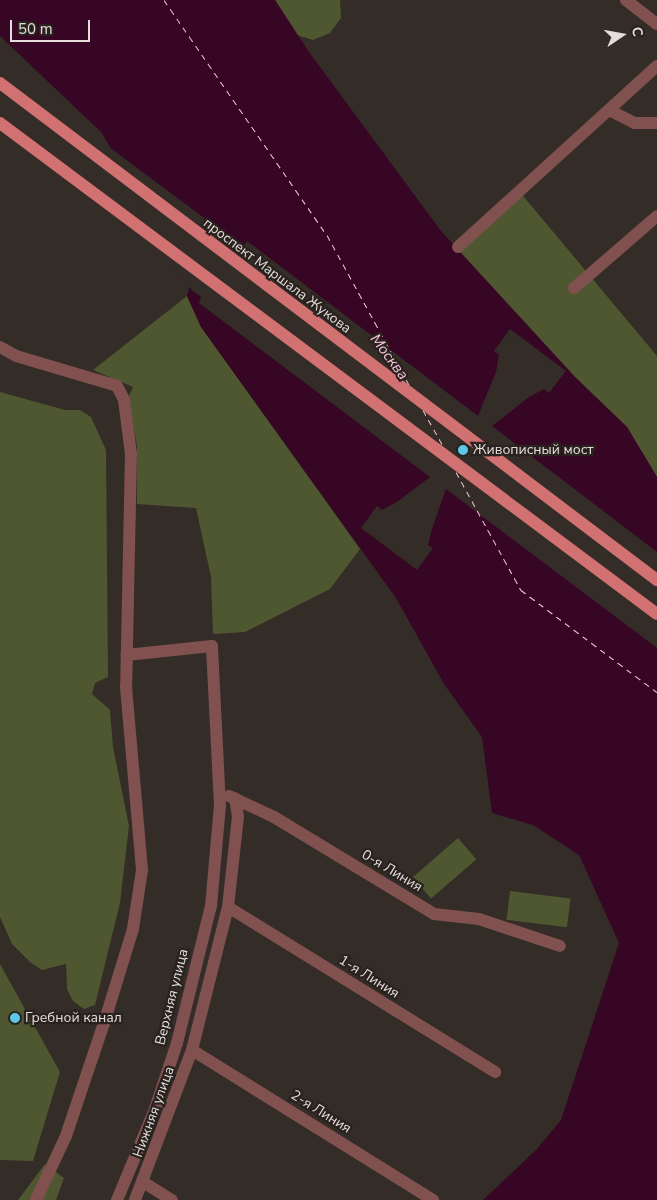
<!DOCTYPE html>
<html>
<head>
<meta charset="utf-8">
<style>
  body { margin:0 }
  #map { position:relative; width:657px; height:1200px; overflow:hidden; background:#342c27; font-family:"Nunito Sans",sans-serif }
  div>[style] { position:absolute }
  .green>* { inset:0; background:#4e5730; transform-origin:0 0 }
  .water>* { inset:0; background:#370624 }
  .pier>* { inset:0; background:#342c27 }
  .ferry>* { height:1px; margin-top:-0.5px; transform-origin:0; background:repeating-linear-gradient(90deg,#f8c3dd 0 6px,transparent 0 11px) }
  .minor>* { height:12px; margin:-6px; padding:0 6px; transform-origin:6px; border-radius:6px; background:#815150 }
  .major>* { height:12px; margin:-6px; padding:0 6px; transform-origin:6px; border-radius:6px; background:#d27171 }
  .dots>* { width:14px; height:14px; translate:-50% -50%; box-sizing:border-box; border:2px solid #2a221e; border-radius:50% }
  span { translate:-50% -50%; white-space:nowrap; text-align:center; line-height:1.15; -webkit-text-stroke:4.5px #2a221e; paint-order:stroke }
  .street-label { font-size:14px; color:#e3dedb }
  .poi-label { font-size:14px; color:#e3dedb }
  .left { translate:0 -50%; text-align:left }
  .water-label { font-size:15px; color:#f8c3dd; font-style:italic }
  .north { position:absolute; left:597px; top:10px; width:50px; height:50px; -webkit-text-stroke:4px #2a221e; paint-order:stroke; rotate:78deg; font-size:14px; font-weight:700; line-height:20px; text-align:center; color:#e3dedb }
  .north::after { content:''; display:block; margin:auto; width:18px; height:22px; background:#e3dedb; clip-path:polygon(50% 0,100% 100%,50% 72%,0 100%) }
  .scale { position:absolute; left:10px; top:20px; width:80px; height:22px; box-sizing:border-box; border:2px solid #e3dedb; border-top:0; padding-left:6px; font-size:15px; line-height:18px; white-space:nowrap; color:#e3dedb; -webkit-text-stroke:4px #2a221e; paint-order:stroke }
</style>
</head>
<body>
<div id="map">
  <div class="green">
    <i style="clip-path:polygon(275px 0,340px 0,341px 18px,330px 33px,313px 40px,297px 35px)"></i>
    <i style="clip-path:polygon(519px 191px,657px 356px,657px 477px,627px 427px,575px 377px,457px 249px)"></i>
    <i style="clip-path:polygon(187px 296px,201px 327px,360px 549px,330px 589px,245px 632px,213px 634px,211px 577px,196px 508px,137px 504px,137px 446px,128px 398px,133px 387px,93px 370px)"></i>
    <i style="clip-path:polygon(0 392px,65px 410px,80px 410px,91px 417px,106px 450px,108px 677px,95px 683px,92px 694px,110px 710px,113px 747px,129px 826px,120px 903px,95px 1005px,84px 1009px,73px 1001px,67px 989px,66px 964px,42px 970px,31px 963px,12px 944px,0 917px)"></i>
    <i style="left:458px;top:838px;width:28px;height:60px;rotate:49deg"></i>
    <i style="left:510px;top:891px;width:61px;height:29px;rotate:7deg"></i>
    <i style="clip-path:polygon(0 964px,60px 1072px,33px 1161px,0 1160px)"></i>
    <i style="clip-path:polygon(45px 1164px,64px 1178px,56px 1200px,18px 1200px)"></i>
  </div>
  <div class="water">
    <i style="clip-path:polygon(0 0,275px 0,309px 52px,441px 231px,575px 377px,627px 427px,657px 477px,657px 1200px,483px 1200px,537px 1149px,561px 1120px,619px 943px,579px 855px,533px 825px,492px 813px,482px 737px,444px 684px,396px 598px,201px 327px,187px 296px,189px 289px,102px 133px,0 36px)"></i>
  </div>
  <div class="pier">
    <i style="clip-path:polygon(105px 144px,243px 247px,247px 241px,478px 416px,496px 372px,499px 355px,494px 351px,510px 329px,566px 371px,549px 393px,544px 389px,529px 397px,492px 426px,657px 552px,657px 648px,446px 489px,432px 529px,428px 545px,433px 548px,417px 570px,361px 528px,377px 506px,382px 510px,397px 502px,430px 477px,199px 303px,201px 297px,183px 283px)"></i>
  </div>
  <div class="ferry">
    <i style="left:164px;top:0;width:286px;rotate:55.3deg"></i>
    <i style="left:327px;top:235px;width:171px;rotate:61.3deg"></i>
    <i style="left:423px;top:410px;width:41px;rotate:60.9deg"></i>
    <i style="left:456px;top:472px;width:135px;rotate:61.2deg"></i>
    <i style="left:521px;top:590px;width:170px;rotate:36.9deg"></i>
  </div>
  <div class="minor">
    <i style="left:626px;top:0;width:39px;rotate:38deg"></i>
    <i style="left:609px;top:110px;width:29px;rotate:27deg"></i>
    <i style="left:635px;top:123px;width:22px"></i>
    <i style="left:458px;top:247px;width:269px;rotate:-42.3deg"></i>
    <i style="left:574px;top:288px;width:110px;rotate:-40.9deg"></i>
    <i style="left:0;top:347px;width:18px;rotate:29deg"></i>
    <i style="left:16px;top:356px;width:105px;rotate:16.5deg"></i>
    <i style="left:117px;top:386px;width:16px;rotate:63deg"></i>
    <i style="left:124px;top:400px;width:54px;rotate:82.6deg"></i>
    <i style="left:131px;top:454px;width:233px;rotate:91.2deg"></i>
    <i style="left:126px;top:687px;width:184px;rotate:85deg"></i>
    <i style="left:142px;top:870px;width:60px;rotate:98.7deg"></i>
    <i style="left:133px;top:929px;width:98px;rotate:107.1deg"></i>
    <i style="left:104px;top:1023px;width:119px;rotate:108.6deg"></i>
    <i style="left:66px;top:1136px;width:71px;rotate:115.1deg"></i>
    <i style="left:229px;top:796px;width:50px;rotate:25deg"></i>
    <i style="left:274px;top:817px;width:187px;rotate:31.2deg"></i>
    <i style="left:434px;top:914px;width:45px;rotate:6.3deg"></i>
    <i style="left:479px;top:919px;width:85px;rotate:18.4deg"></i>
    <i style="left:228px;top:907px;width:314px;rotate:31.7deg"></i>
    <i style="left:192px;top:1050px;width:284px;rotate:31.9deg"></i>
    <i style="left:143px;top:1182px;width:34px;rotate:32deg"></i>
    <i style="left:117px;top:1200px;width:99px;rotate:-67.3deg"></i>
    <i style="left:155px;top:1109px;width:70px;rotate:-71.6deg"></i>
    <i style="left:177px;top:1043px;width:141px;rotate:-76.1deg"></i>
    <i style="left:211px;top:906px;width:100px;rotate:-84.9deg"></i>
    <i style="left:220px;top:806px;width:160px;rotate:-92.9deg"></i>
    <i style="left:212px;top:646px;width:86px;rotate:174deg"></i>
    <i style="left:135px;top:1200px;width:160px;rotate:-69.2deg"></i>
    <i style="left:192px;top:1050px;width:147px;rotate:-75.9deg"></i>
    <i style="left:228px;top:907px;width:91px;rotate:-83.7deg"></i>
    <i style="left:238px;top:817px;width:19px;rotate:-99deg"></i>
  </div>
  <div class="major">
    <i style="left:0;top:83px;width:824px;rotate:37.11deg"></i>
    <i style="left:0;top:123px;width:820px;rotate:36.77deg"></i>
  </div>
  <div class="dots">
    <i style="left:463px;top:450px;background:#5bc8e6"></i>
    <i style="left:15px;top:1018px;background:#5bc8e6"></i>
  </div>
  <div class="street-label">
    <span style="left:277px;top:276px;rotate:37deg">проспект Маршала Жукова</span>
    <span style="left:392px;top:871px;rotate:31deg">0-я Линия</span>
    <span style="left:369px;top:977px;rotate:32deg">1-я Линия</span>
    <span style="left:172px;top:997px;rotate:-76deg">Верхняя улица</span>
    <span style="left:154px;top:1112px;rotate:-70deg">Нижняя улица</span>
    <span style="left:321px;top:1112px;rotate:32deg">2-я Линия</span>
  </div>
  <div class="poi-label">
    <span class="left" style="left:473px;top:450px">Живописный мост</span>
    <span class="left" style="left:25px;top:1018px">Гребной канал</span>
  </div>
  <div class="water-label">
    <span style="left:389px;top:357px;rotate:53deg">Москва</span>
  </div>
  <div class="north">С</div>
  <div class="scale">50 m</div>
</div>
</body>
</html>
